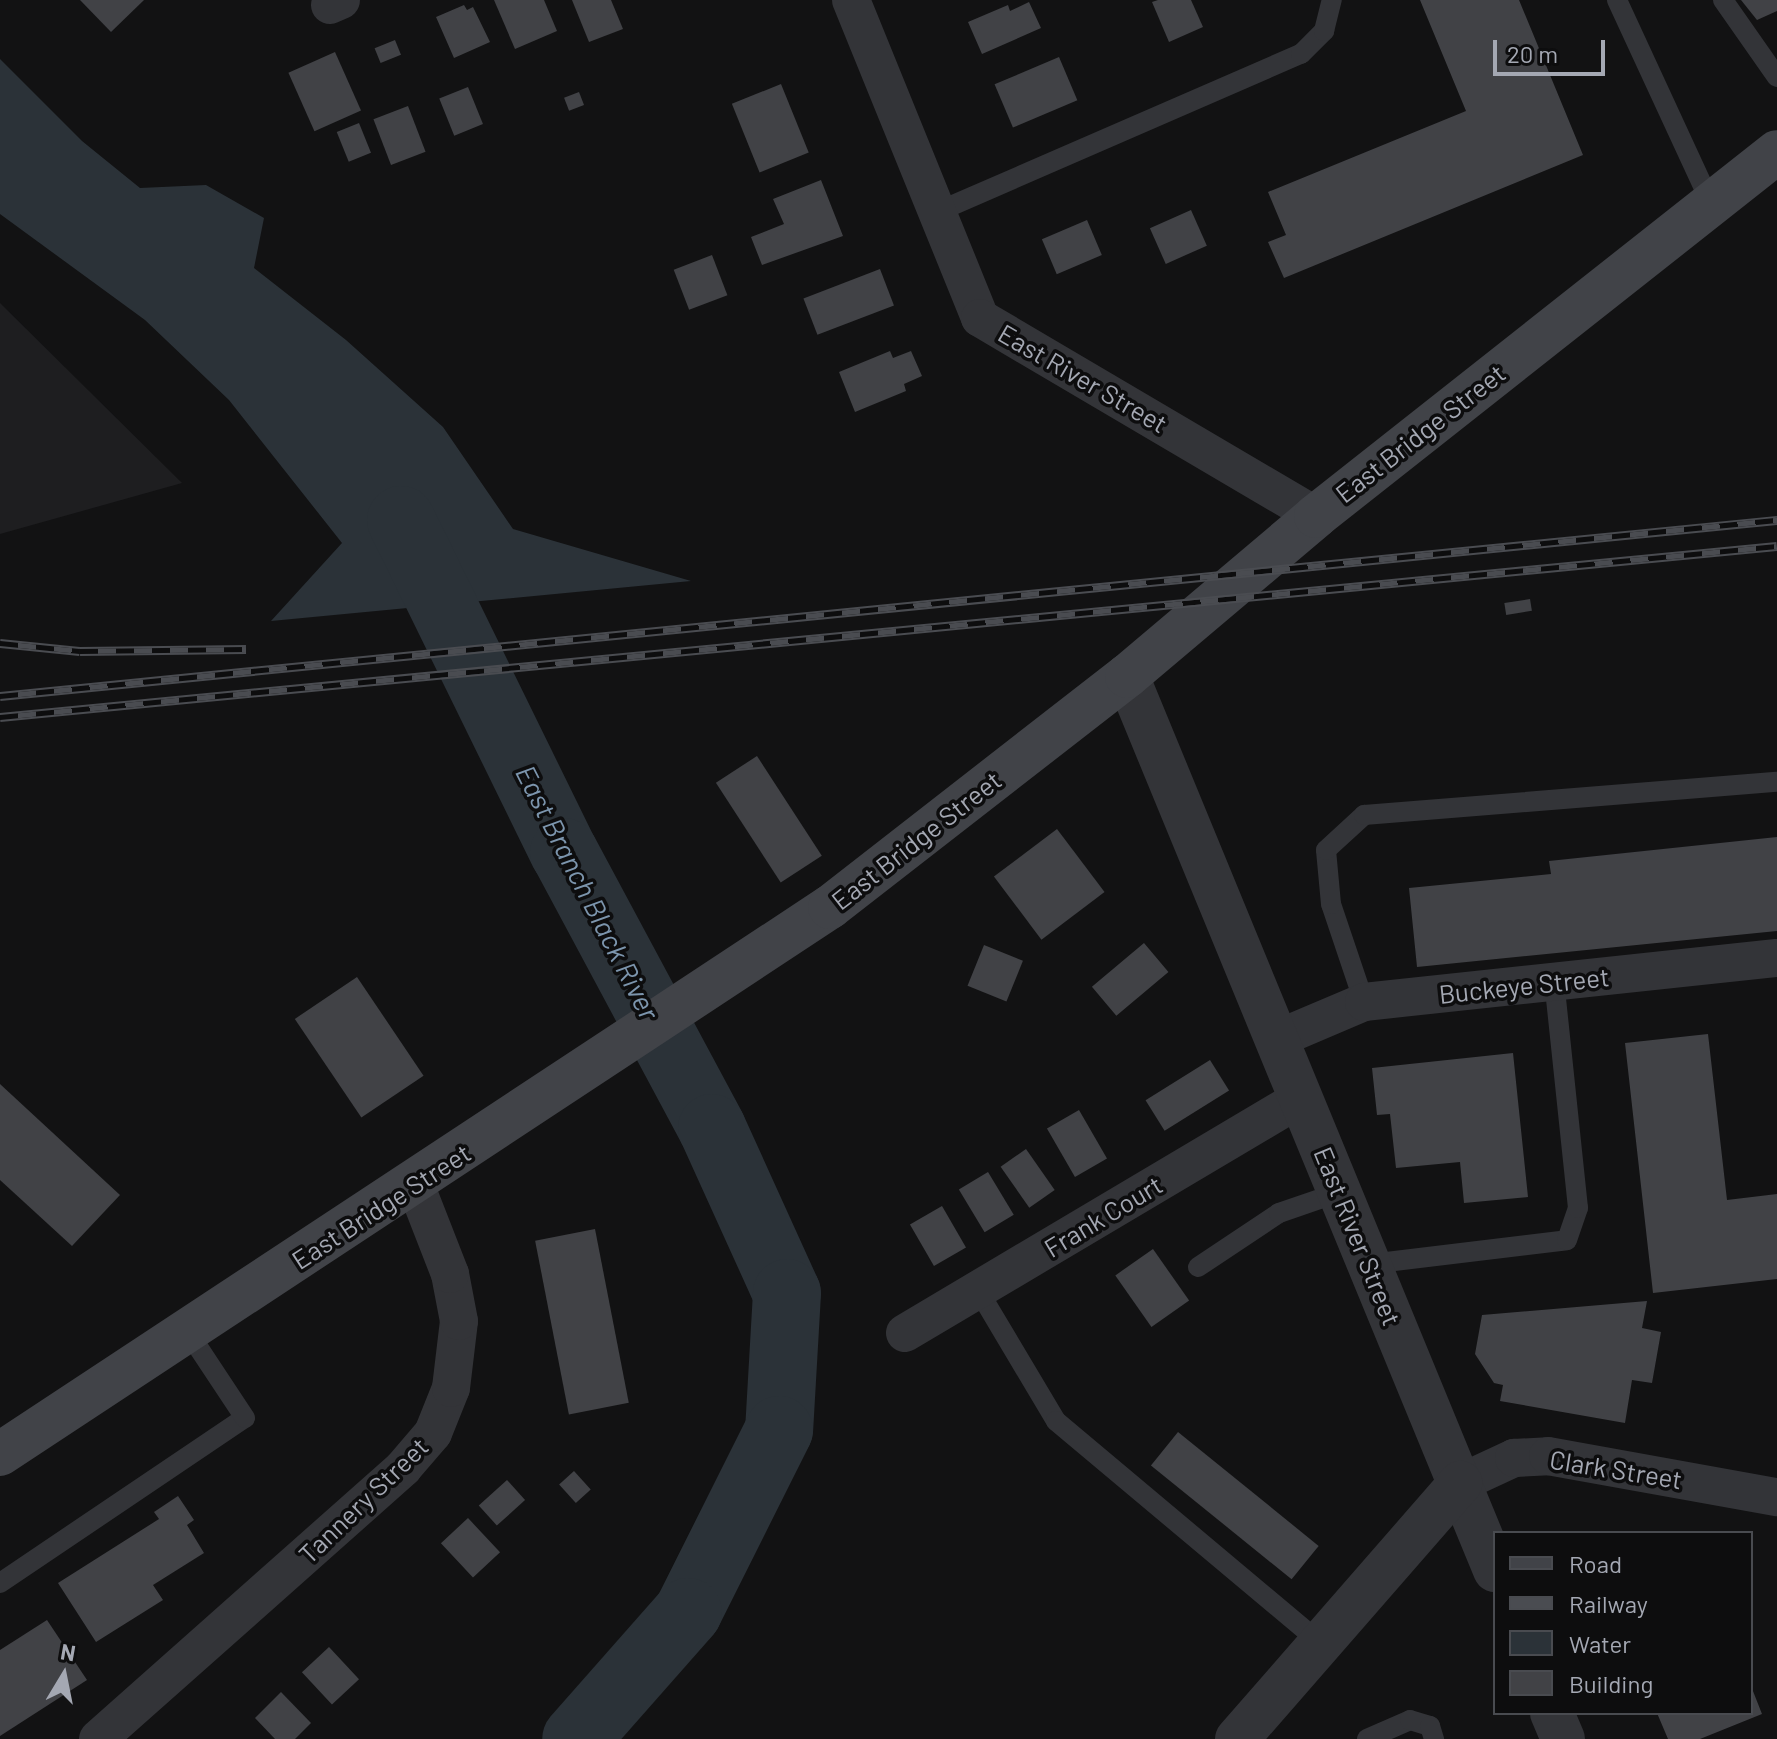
<!DOCTYPE html>
<html>
<head>
<meta charset="utf-8">
<style>
  body { margin:0 }
  #map { position:relative; width:1777px; height:1739px; overflow:hidden; background:#121213; font-family:Barlow,sans-serif }
  div>[style] { position:absolute }
  .built>* { inset:0; background:#1e1e20 }
  .water>* { inset:0; background:#2b3238 }
  .river>* { height:68px; margin:-34px; padding:0 34px; transform-origin:34px; border-radius:34px; background:#2b3238 }
  .building>* { inset:0; background:#414246; transform-origin:0 0 }
  .service>* { height:20px; margin:-10px; padding:0 10px; transform-origin:10px; border-radius:10px; background:#333438 }
  .minor>* { height:38px; margin:-19px; padding:0 19px; transform-origin:19px; border-radius:19px; background:#333438 }
  .tertiary>* { height:44px; margin:-22px; padding:0 22px; transform-origin:22px; border-radius:22px; background:#333438 }
  .secondary>* { height:44px; margin:-22px; padding:0 22px; transform-origin:22px; border-radius:22px; background:#414348 }
  .rail>* { height:9px; margin-top:-4.5px; transform-origin:0; background:repeating-linear-gradient(90deg,#0d0d0e 0 18px,#4a4c51 0 36px); box-sizing:border-box; border-block:2px solid #4a4c51 }
  span { translate:-50% -50%; white-space:nowrap; text-align:center; line-height:1.15; -webkit-text-stroke:7px #0d0d0e; paint-order:stroke }
  .street-label { font-size:26px; color:#a4a8b3 }
  .water-label { font-size:28px; color:#7c95ad; font-style:italic }
  .legend { position:absolute; left:1493px; top:1531px; width:260px; height:184px; box-sizing:border-box; background:#0d0d0e; border:2px solid #494b50; margin:0; padding:10px 14px; list-style:none; font-size:24px; color:#a4a8b3 }
  .legend li { display:flex; align-items:center; gap:16px; height:40px }
  .legend b { width:40px; border:2px solid #494b50 }
  .north { position:absolute; left:24px; top:1635px; width:80px; height:80px; -webkit-text-stroke:6px #0d0d0e; paint-order:stroke; rotate:10deg; font-size:22px; font-weight:700; line-height:32px; text-align:center; color:#a4a8b3 }
  .north::after { content:''; display:block; margin:auto; width:28px; height:36px; background:#a4a8b3; clip-path:polygon(50% 0,100% 100%,50% 72%,0 100%) }
  .scale { position:absolute; left:1493px; top:40px; width:112px; height:36px; box-sizing:border-box; border:4px solid #a4a8b3; border-top:0; padding-left:10px; font-size:24px; line-height:28px; white-space:nowrap; color:#a4a8b3; -webkit-text-stroke:6px #0d0d0e; paint-order:stroke }
</style>
</head>
<body>
<div id="map">
  <div class="built">
    <i style="clip-path:polygon(0 303px,182px 483px,0 534px)"></i>
  </div>
  <div class="water">
    <i style="clip-path:polygon(0 59px,82px 141px,140px 188px,206px 185px,264px 218px,254px 268px,346px 340px,443px 427px,513px 529px,691px 581px,271px 621px,342px 543px,229px 400px,145px 320px,0 214px)"></i>
  </div>
  <div class="river">
    <i style="left:401px;top:520px;width:370px;rotate:63.9deg"></i>
    <i style="left:564px;top:852px;width:313px;rotate:61.8deg"></i>
    <i style="left:712px;top:1128px;width:181px;rotate:65.6deg"></i>
    <i style="left:787px;top:1293px;width:137px;rotate:93.3deg"></i>
    <i style="left:779px;top:1430px;width:203px;rotate:116.6deg"></i>
    <i style="left:688px;top:1612px;width:169px;rotate:131.4deg"></i>
  </div>
  <div class="building">
    <i style="clip-path:polygon(80px 0,144px 0,111px 32px)"></i>
    <i style="clip-path:polygon(494px 0,544px 0,557px 31px,515px 49px)"></i>
    <i style="clip-path:polygon(572px 0,611px 0,623px 29px,589px 42px)"></i>
    <i style="clip-path:polygon(1158px 0,1191px 0,1203px 27px,1169px 42px,1152px 2px)"></i>
    <i style="clip-path:polygon(1420px 0,1519px 0,1583px 155px,1284px 278px,1268px 242px,1286px 235px,1268px 192px,1466px 111px)"></i>
    <i style="clip-path:polygon(1741px 0,1777px 0,1777px 11px,1757px 20px)"></i>
    <i style="clip-path:polygon(1029px 2px,1041px 28px,982px 54px,968px 22px,1008px 5px,1010px 11px)"></i>
    <i style="clip-path:polygon(464px 5px,467px 10px,473px 7px,490px 42px,454px 58px,436px 17px)"></i>
    <i style="left:395px;top:40px;width:16px;height:22px;rotate:68deg"></i>
    <i style="left:335px;top:52px;width:64px;height:51px;rotate:66deg"></i>
    <i style="left:1059px;top:57px;width:47px;height:70px;rotate:67deg"></i>
    <i style="left:781px;top:84px;width:74px;height:53px;rotate:68deg"></i>
    <i style="left:468px;top:87px;width:40px;height:31px;rotate:68deg"></i>
    <i style="left:579px;top:92px;width:14px;height:16px;rotate:69deg"></i>
    <i style="left:408px;top:106px;width:49px;height:37px;rotate:69deg"></i>
    <i style="left:359px;top:123px;width:32px;height:24px;rotate:68deg"></i>
    <i style="clip-path:polygon(821px 180px,843px 236px,762px 265px,751px 237px,784px 224px,773px 199px)"></i>
    <i style="left:1191px;top:210px;width:39px;height:45px;rotate:66deg"></i>
    <i style="left:1087px;top:220px;width:38px;height:49px;rotate:67deg"></i>
    <i style="left:712px;top:255px;width:43px;height:41px;rotate:69deg"></i>
    <i style="left:880px;top:269px;width:39px;height:82px;rotate:69deg"></i>
    <i style="clip-path:polygon(890px 351px,893px 358px,911px 351px,922px 376px,904px 384px,906px 391px,855px 412px,839px 372px)"></i>
    <i style="left:1530px;top:599px;width:12px;height:26px;rotate:81deg"></i>
    <i style="left:757px;top:756px;width:119px;height:49px;rotate:57deg"></i>
    <i style="left:1057px;top:829px;width:79px;height:79px;rotate:53deg"></i>
    <i style="clip-path:polygon(1777px 837px,1777px 931px,1417px 967px,1409px 888px,1551px 874px,1549px 861px)"></i>
    <i style="left:1144px;top:943px;width:38px;height:68px;rotate:50deg"></i>
    <i style="left:984px;top:945px;width:42px;height:44px;rotate:22deg"></i>
    <i style="left:357px;top:977px;width:119px;height:75px;rotate:56deg"></i>
    <i style="clip-path:polygon(1708px 1034px,1727px 1200px,1777px 1194px,1777px 1279px,1653px 1293px,1625px 1043px)"></i>
    <i style="clip-path:polygon(1513px 1053px,1528px 1197px,1464px 1203px,1460px 1162px,1396px 1168px,1390px 1114px,1377px 1115px,1372px 1068px)"></i>
    <i style="left:1210px;top:1060px;width:36px;height:76px;rotate:58deg"></i>
    <i style="clip-path:polygon(0 1084px,120px 1195px,72px 1246px,0 1180px)"></i>
    <i style="left:1079px;top:1110px;width:56px;height:37px;rotate:60deg"></i>
    <i style="left:1026px;top:1149px;width:50px;height:31px;rotate:55deg"></i>
    <i style="left:988px;top:1172px;width:50px;height:34px;rotate:59deg"></i>
    <i style="left:942px;top:1206px;width:48px;height:37px;rotate:60deg"></i>
    <i style="left:595px;top:1229px;width:177px;height:61px;rotate:79deg"></i>
    <i style="left:1153px;top:1249px;width:63px;height:46px;rotate:55deg"></i>
    <i style="clip-path:polygon(1647px 1301px,1642px 1328px,1661px 1332px,1652px 1383px,1632px 1380px,1625px 1423px,1500px 1401px,1503px 1385px,1494px 1383px,1475px 1354px,1482px 1315px)"></i>
    <i style="left:1178px;top:1432px;width:181px;height:43px;rotate:39deg"></i>
    <i style="left:574px;top:1471px;width:25px;height:20px;rotate:48deg"></i>
    <i style="left:507px;top:1480px;width:27px;height:38px;rotate:48deg"></i>
    <i style="clip-path:polygon(178px 1496px,194px 1520px,187px 1525px,204px 1553px,153px 1585px,163px 1600px,96px 1642px,58px 1583px,159px 1519px,154px 1512px)"></i>
    <i style="left:468px;top:1518px;width:47px;height:37px;rotate:47deg"></i>
    <i style="clip-path:polygon(47px 1620px,87px 1680px,0 1736px,0 1650px)"></i>
    <i style="left:329px;top:1647px;width:44px;height:37px;rotate:47deg"></i>
    <i style="clip-path:polygon(1751px 1686px,1762px 1714px,1700px 1739px,1668px 1739px,1657px 1713px,1751px 1713px)"></i>
    <i style="clip-path:polygon(281px 1692px,311px 1723px,295px 1739px,275px 1739px,255px 1718px)"></i>
  </div>
  <div class="service">
    <i style="left:1617px;top:0;width:224px;rotate:65.2deg"></i>
    <i style="left:1723px;top:0;width:94px;rotate:55deg"></i>
    <i style="left:937px;top:212px;width:397px;rotate:-23.5deg"></i>
    <i style="left:1301px;top:54px;width:33px;rotate:-45deg"></i>
    <i style="left:1324px;top:31px;width:32px;rotate:-76deg"></i>
    <i style="left:1364px;top:1002px;width:103px;rotate:-108.6deg"></i>
    <i style="left:1331px;top:904px;width:54px;rotate:-95.3deg"></i>
    <i style="left:1326px;top:850px;width:52px;rotate:-42.6deg"></i>
    <i style="left:1364px;top:815px;width:414px;rotate:-4.6deg"></i>
    <i style="left:1370px;top:1264px;width:198px;rotate:-6.9deg"></i>
    <i style="left:1567px;top:1240px;width:34px;rotate:-71deg"></i>
    <i style="left:1578px;top:1208px;width:229px;rotate:-96deg"></i>
    <i style="left:1198px;top:1267px;width:97px;rotate:-33.7deg"></i>
    <i style="left:1279px;top:1213px;width:65px;rotate:-19deg"></i>
    <i style="left:978px;top:1290px;width:152px;rotate:59.2deg"></i>
    <i style="left:1056px;top:1421px;width:346px;rotate:40deg"></i>
    <i style="left:0;top:1583px;width:295px;rotate:-34deg"></i>
    <i style="left:245px;top:1418px;width:103px;rotate:-123.5deg"></i>
    <i style="left:1367px;top:1739px;width:47px;rotate:-23.8deg"></i>
    <i style="left:1410px;top:1720px;width:21px;rotate:17deg"></i>
    <i style="left:1430px;top:1726px;width:14px;rotate:73deg"></i>
  </div>
  <div class="minor">
    <i style="left:851px;top:0;width:343px;rotate:67.9deg"></i>
    <i style="left:980px;top:318px;width:390px;rotate:30.5deg"></i>
    <i style="left:330px;top:5px;width:12px;rotate:-24deg"></i>
    <i style="left:1277px;top:1039px;width:95px;rotate:-23deg"></i>
    <i style="left:1364px;top:1002px;width:415px;rotate:-6.1deg"></i>
    <i style="left:905px;top:1333px;width:460px;rotate:-30.7deg"></i>
    <i style="left:1460px;top:1483px;width:60px;rotate:-24.8deg"></i>
    <i style="left:1514px;top:1458px;width:34px;rotate:-3deg"></i>
    <i style="left:1548px;top:1456px;width:233px;rotate:10.2deg"></i>
    <i style="left:98px;top:1739px;width:408px;rotate:-41.6deg"></i>
    <i style="left:403px;top:1468px;width:46px;rotate:-49.4deg"></i>
    <i style="left:433px;top:1433px;width:48px;rotate:-68.2deg"></i>
    <i style="left:451px;top:1388px;width:67px;rotate:-83.2deg"></i>
    <i style="left:459px;top:1321px;width:48px;rotate:-100.8deg"></i>
    <i style="left:450px;top:1274px;width:97px;rotate:-111.3deg"></i>
  </div>
  <div class="tertiary">
    <i style="left:1127px;top:676px;width:967px;rotate:67.63deg"></i>
    <i style="left:1552px;top:1713px;width:28px;rotate:67deg"></i>
    <i style="left:1237px;top:1739px;width:340px;rotate:-48.9deg"></i>
  </div>
  <div class="secondary">
    <i style="left:0;top:1454px;width:994px;rotate:-33.39deg"></i>
    <i style="left:830px;top:907px;width:376px;rotate:-37.9deg"></i>
    <i style="left:1127px;top:676px;width:248px;rotate:-40.2deg"></i>
    <i style="left:1316px;top:516px;width:587px;rotate:-38.29deg"></i>
  </div>
  <div class="rail">
    <i style="left:0;top:643px;width:80px;rotate:5.7deg"></i>
    <i style="left:80px;top:651px;width:166px;rotate:-0.7deg"></i>
    <i style="left:0;top:696px;width:1786px;rotate:-5.66deg"></i>
    <i style="left:0;top:717px;width:1785px;rotate:-5.5deg"></i>
  </div>
  <div class="street-label">
    <span style="left:1083px;top:378px;rotate:30deg">East River Street</span>
    <span style="left:1420px;top:433px;rotate:-38deg">East Bridge Street</span>
    <span style="left:916px;top:840px;rotate:-38deg">East Bridge Street</span>
    <span style="left:1524px;top:985px;rotate:-6deg">Buckeye Street</span>
    <span style="left:381px;top:1206px;rotate:-33deg">East Bridge Street</span>
    <span style="left:1103px;top:1216px;rotate:-31deg">Frank Court</span>
    <span style="left:1358px;top:1236px;rotate:68deg">East River Street</span>
    <span style="left:1616px;top:1469px;rotate:9deg">Clark Street</span>
    <span style="left:363px;top:1500px;rotate:-44deg">Tannery Street</span>
  </div>
  <div class="water-label">
    <span style="left:588px;top:892px;rotate:63deg">East Branch Black River</span>
  </div>
  <ul class="legend">
  <li><b style="height:10px;background:#414348"></b>Road</li>
  <li><b style="height:10px;background:#4a4c51"></b>Railway</li>
  <li><b style="height:22px;background:#2b3238"></b>Water</li>
  <li><b style="height:22px;background:#414246"></b>Building</li>
  </ul>
  <div class="north">N</div>
  <div class="scale">20 m</div>
</div>
</body>
</html>
